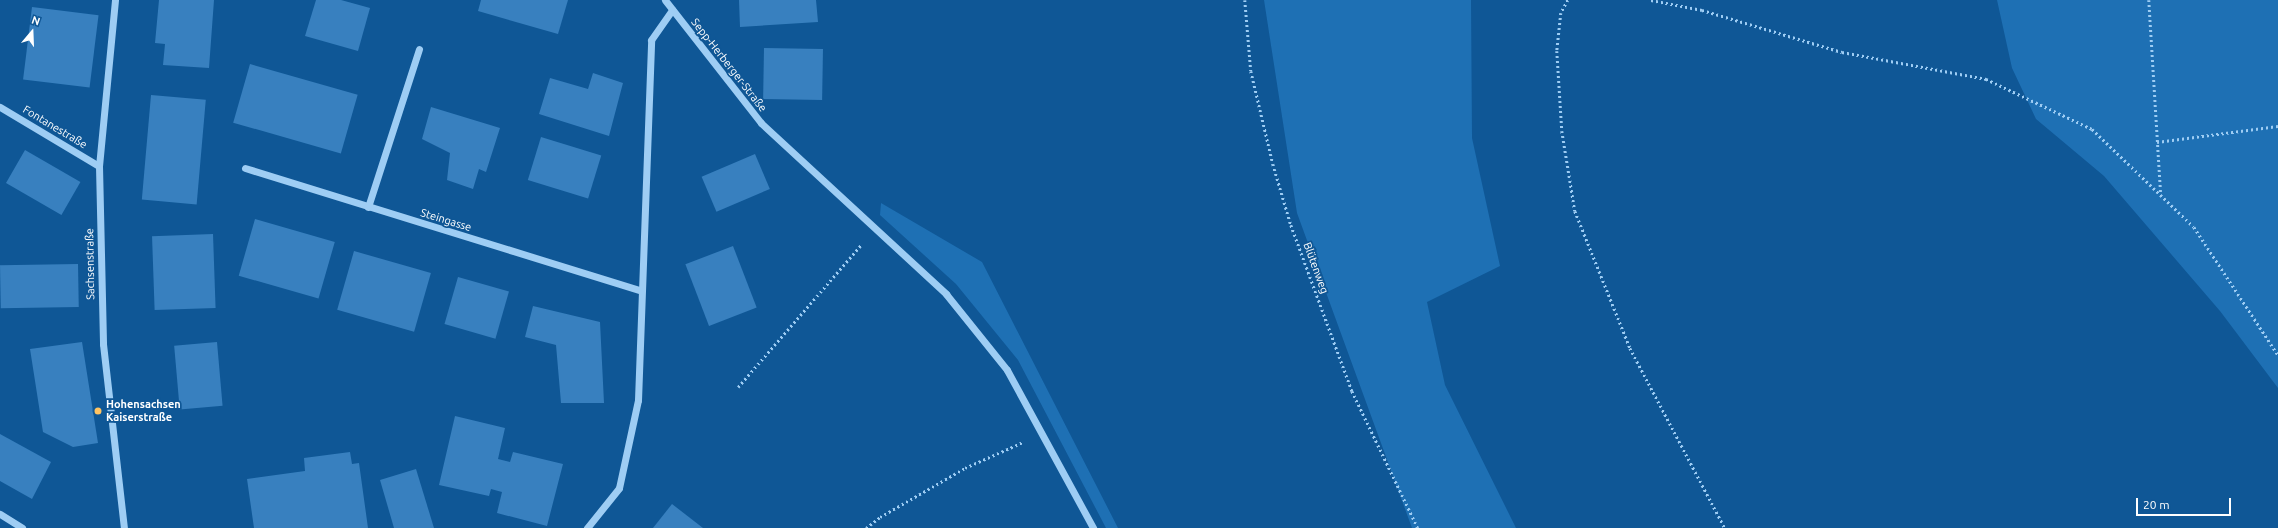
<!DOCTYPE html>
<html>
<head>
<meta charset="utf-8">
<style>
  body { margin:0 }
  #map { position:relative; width:2278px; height:528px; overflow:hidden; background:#0f5796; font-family:Ubuntu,sans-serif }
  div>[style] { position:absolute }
  .green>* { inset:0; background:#1e70b4 }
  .building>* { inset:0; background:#3880bf; transform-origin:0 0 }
  .path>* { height:2.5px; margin-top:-1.25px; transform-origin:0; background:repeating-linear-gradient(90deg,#9ecdf4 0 2px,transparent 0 5px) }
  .minor>* { height:7px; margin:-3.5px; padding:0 3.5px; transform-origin:3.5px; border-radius:3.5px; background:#9ecdf4 }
  .dots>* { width:11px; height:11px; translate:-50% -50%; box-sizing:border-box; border:2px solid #0f5796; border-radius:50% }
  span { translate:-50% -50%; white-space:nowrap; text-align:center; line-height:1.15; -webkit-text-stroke:3.5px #0f5796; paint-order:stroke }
  .street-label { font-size:11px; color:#fff }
  .poi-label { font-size:11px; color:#fff; font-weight:700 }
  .left { translate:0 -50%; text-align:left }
  .north { position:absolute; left:12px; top:12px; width:40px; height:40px; -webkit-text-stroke:3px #0f5796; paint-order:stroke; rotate:19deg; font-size:11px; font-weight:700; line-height:16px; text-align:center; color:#fff }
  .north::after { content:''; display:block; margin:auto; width:14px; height:18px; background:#fff; clip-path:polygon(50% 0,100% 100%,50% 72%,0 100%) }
  .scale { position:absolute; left:2136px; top:498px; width:95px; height:18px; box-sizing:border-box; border:2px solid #fff; border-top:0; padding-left:5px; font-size:12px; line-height:14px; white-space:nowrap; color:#fff; -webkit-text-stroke:3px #0f5796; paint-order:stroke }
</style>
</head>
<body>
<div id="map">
  <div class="green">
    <i style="clip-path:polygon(1264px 0,1471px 0,1472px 138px,1500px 266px,1427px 302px,1445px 385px,1516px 528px,1412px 528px,1297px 213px)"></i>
    <i style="clip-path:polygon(1997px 0,2278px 0,2278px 388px,2220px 311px,2104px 176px,2036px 119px,2012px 68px)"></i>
    <i style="clip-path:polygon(881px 203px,982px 262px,1118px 528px,1106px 528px,1018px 360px,956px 284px,880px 215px)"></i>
  </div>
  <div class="building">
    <i style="clip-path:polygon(159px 0,214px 0,209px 68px,163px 65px,165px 44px,155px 43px)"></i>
    <i style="clip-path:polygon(316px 0,341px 0,370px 8px,358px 51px,305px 36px)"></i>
    <i style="clip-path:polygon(481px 0,568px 0,558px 34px,478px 11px)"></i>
    <i style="clip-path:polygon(739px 0,816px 0,818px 22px,740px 27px)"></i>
    <i style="left:32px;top:7px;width:67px;height:73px;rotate:7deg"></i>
    <i style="left:764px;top:48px;width:59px;height:51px;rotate:1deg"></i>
    <i style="left:250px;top:64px;width:112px;height:61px;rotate:16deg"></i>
    <i style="clip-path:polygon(593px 73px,623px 83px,609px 136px,539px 114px,550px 78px,588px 89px)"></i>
    <i style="left:151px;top:95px;width:55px;height:105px;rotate:5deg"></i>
    <i style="clip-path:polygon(431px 107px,500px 128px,486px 172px,479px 169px,473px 189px,447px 180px,450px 153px,422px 139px)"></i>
    <i style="left:541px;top:137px;width:63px;height:45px;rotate:17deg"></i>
    <i style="left:25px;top:150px;width:64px;height:38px;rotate:30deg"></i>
    <i style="left:755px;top:154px;width:38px;height:58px;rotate:67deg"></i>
    <i style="left:255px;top:219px;width:83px;height:59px;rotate:16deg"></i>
    <i style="left:213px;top:234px;width:74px;height:61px;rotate:88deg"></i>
    <i style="left:733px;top:246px;width:66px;height:51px;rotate:69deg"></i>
    <i style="left:354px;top:251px;width:80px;height:61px;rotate:16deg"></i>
    <i style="left:78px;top:264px;width:43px;height:78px;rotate:89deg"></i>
    <i style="left:458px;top:277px;width:53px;height:49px;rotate:16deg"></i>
    <i style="clip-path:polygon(533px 306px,600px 322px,604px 403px,561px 403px,556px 345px,525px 337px)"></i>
    <i style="clip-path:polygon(82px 342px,98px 443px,73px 447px,43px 432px,30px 349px)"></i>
    <i style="left:217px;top:342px;width:64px;height:43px;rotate:85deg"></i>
    <i style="clip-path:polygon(455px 416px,505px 428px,498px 459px,510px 462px,513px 452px,563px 464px,547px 526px,497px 513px,502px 492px,491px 489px,489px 496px,439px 485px)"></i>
    <i style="clip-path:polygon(0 434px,51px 462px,32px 499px,0 481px)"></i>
    <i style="clip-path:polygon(350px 452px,352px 464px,359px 463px,368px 528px,254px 528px,247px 479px,305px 471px,304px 458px)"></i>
    <i style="clip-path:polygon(416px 469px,434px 528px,394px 528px,380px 480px)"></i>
    <i style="clip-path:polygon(672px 504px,703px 528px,653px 528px)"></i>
  </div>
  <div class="path">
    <i style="left:1245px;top:0;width:71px;rotate:85.2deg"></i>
    <i style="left:1251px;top:71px;width:96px;rotate:76.7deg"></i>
    <i style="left:1273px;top:164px;width:64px;rotate:73.6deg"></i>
    <i style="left:1291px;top:225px;width:177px;rotate:69.8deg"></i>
    <i style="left:1352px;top:391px;width:152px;rotate:64.3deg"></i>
    <i style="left:1568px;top:0;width:15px;rotate:118deg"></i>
    <i style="left:1561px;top:13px;width:38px;rotate:96deg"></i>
    <i style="left:1557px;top:51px;width:80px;rotate:86.4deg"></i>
    <i style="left:1562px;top:131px;width:81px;rotate:80.8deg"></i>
    <i style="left:1575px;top:211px;width:148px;rotate:68.1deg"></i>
    <i style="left:1630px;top:348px;width:204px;rotate:62.2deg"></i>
    <i style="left:1651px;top:0;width:52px;rotate:11.1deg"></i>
    <i style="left:1702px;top:10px;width:146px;rotate:16.7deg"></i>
    <i style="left:1842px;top:52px;width:147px;rotate:10.6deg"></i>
    <i style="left:1986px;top:79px;width:117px;rotate:25.3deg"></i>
    <i style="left:2092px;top:129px;width:141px;rotate:43.9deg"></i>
    <i style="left:2194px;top:227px;width:153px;rotate:56.7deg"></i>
    <i style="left:2149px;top:0;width:195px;rotate:86.5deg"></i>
    <i style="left:2157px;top:142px;width:122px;rotate:-7.5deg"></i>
    <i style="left:738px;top:387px;width:189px;rotate:-49.1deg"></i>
    <i style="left:866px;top:528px;width:18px;rotate:-38deg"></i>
    <i style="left:880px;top:517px;width:98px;rotate:-30deg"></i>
    <i style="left:965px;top:468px;width:64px;rotate:-24.1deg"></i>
  </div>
  <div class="minor">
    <i style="left:115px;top:0;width:167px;rotate:95.5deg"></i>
    <i style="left:99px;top:166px;width:178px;rotate:88.7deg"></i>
    <i style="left:103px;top:344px;width:185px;rotate:83.5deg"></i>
    <i style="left:665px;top:0;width:156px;rotate:52deg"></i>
    <i style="left:761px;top:123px;width:252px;rotate:42.7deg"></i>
    <i style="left:946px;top:294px;width:97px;rotate:51.2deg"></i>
    <i style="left:1007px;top:370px;width:180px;rotate:61.4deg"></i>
    <i style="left:0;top:107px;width:115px;rotate:30.8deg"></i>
    <i style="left:245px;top:168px;width:413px;rotate:17.2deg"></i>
    <i style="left:368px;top:207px;width:166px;rotate:-72.1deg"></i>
    <i style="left:0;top:514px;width:26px;rotate:32deg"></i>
    <i style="left:587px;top:528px;width:51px;rotate:-51.3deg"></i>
    <i style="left:619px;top:488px;width:90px;rotate:-77.8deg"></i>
    <i style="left:638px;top:400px;width:360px;rotate:-87.9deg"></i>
    <i style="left:651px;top:40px;width:37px;rotate:-55deg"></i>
  </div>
  <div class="dots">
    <i style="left:98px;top:411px;background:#ffc361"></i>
  </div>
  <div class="street-label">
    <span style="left:729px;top:65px;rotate:52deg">Sepp-Herberger-Straße</span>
    <span style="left:55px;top:127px;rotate:31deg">Fontanestraße</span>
    <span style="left:446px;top:220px;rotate:17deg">Steingasse</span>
    <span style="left:90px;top:264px;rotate:-91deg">Sachsenstraße</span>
    <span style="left:1316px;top:268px;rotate:70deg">Blütenweg</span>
  </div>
  <div class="poi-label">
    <span class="left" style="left:106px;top:411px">Hohensachsen<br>Kaiserstraße</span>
  </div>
  <div class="north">N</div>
  <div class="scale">20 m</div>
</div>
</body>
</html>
